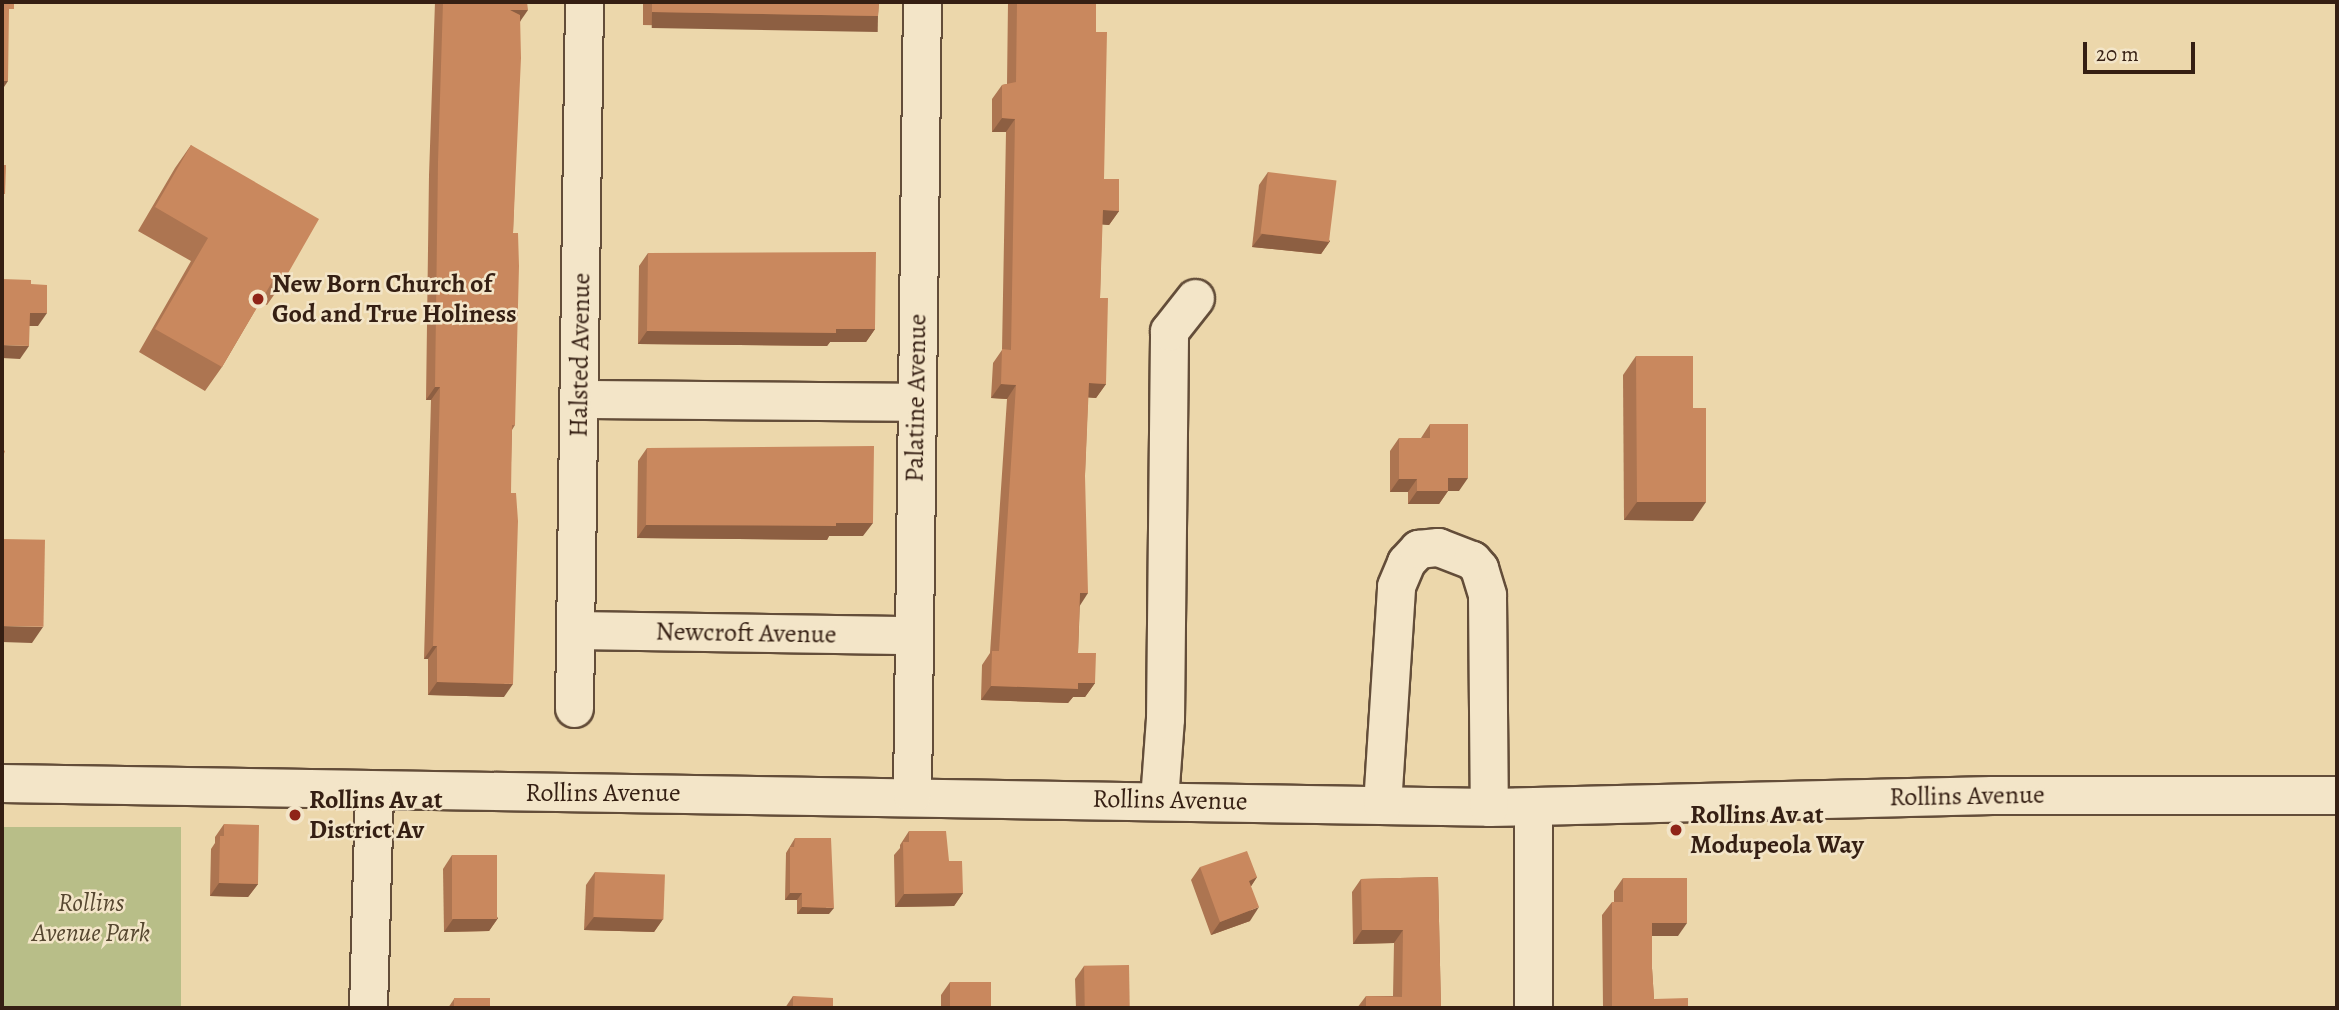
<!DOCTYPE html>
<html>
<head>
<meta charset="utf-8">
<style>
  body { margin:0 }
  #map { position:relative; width:2339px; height:1010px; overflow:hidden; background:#ecd7ab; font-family:Alegreya,serif }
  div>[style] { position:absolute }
  .green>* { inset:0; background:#b8be88; transform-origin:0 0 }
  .roads { filter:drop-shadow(2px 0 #634d39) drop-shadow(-2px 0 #634d39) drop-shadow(0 2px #634d39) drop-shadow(0 -2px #634d39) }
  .minor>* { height:37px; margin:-18.5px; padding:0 18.5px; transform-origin:18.5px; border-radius:18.5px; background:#f3e5c8 }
  .wall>* { inset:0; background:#ad7551 }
  .shaded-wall>* { inset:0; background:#8d5f42; transform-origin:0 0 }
  .building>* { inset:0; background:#c9885e; transform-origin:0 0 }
  .dots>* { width:19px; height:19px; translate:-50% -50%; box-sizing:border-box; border:4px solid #f3e5c8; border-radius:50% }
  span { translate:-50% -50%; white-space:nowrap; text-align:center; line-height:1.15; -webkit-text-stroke:5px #f3e5c8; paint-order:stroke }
  .poi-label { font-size:26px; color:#351f13; font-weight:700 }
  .left { translate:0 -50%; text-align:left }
  .street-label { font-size:26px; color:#351f13 }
  .park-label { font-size:26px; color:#564730; font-style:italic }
  .frame { position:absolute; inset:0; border:4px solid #351f13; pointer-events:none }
  .scale { position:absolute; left:2083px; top:42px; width:112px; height:32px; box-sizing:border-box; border:4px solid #351f13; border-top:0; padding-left:9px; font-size:21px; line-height:24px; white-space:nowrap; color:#351f13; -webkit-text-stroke:5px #f3e5c8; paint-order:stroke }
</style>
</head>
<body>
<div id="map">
  <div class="green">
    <i style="left:2px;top:827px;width:179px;height:181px"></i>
  </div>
  <div class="roads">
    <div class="minor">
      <i style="left:580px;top:399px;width:335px;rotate:0.5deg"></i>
      <i style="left:577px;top:630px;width:337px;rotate:0.9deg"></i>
      <i style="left:574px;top:708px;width:706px;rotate:-89.19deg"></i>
      <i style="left:2px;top:783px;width:1487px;rotate:0.92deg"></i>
      <i style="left:1489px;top:807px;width:503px;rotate:-1.37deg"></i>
      <i style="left:1992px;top:795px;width:345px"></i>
      <i style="left:912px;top:794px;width:792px;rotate:-89.28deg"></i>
      <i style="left:1159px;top:800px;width:81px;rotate:-85.8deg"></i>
      <i style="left:1165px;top:719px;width:388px;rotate:-89.4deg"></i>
      <i style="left:1169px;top:331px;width:42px;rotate:-51.8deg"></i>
      <i style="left:1382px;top:805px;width:219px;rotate:-86.3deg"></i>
      <i style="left:1396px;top:586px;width:26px;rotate:-67deg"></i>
      <i style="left:1406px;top:562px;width:18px;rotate:-47deg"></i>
      <i style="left:1418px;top:549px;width:20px;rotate:-6deg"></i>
      <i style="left:1438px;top:547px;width:36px;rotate:21deg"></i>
      <i style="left:1472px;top:560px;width:11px;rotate:49deg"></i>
      <i style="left:1479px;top:568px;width:28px;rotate:73deg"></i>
      <i style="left:1487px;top:595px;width:212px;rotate:89.5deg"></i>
      <i style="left:1533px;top:807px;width:201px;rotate:90deg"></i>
      <i style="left:368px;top:1008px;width:216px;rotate:-88.4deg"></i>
    </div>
  </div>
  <div class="wall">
    <i style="clip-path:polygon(435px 2px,527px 2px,520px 22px,513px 233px,515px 425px,512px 430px,504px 697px,428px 695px,428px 659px,424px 659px,431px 400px,426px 400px,429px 175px)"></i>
    <i style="clip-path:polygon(643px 2px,879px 2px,878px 16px,869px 29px,643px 25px)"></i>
    <i style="clip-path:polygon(1008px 2px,1096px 2px,1096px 32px,1104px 179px,1119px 211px,1109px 225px,1102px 224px,1100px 298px,1106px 384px,1096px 398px,1088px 397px,1078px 653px,1095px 683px,1085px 697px,1073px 697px,1068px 703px,981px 700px,982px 665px,990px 653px,1007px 399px,991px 398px,993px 363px,1002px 350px,1006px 132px,992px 132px,992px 99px,1002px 85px,1007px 84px)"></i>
    <i style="clip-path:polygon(191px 145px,283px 282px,267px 305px,260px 302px,222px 367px,205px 391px,139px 352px,191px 261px,138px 231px,175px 168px)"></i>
    <i style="clip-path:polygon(1268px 172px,1330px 241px,1321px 254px,1252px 247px,1259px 185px)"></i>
    <i style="clip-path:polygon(648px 253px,875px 329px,866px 342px,830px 342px,827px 346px,638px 344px,639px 266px)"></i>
    <i style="clip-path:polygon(1636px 356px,1693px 521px,1624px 520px,1623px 375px)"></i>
    <i style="clip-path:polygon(1430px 424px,1459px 491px,1448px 491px,1439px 504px,1408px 504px,1408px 492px,1390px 492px,1390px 451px,1399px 438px,1421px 438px)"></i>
    <i style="clip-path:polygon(647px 448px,863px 536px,829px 536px,827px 540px,637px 538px,638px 461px)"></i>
    <i style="clip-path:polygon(224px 824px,258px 884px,248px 897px,210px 896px,211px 849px,215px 843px,215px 837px)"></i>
    <i style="clip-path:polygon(909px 831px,949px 861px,963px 893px,954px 906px,895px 907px,894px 855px,900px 848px,900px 845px)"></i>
    <i style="clip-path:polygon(795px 838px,829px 914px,797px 914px,797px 900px,785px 900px,786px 853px)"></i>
    <i style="clip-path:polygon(452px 855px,498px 918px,489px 931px,444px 932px,443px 869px)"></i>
    <i style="clip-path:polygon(1200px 867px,1257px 877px,1251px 886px,1250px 921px,1211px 935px,1191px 880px)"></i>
    <i style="clip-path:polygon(595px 872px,663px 919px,654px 932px,584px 930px,586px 885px)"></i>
    <i style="clip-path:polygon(1438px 877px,1441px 1008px,1357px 1008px,1366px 996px,1393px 996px,1394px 943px,1353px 944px,1352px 892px,1361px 879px)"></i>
    <i style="clip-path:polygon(1623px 878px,1678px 936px,1652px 936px,1652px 968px,1654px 999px,1688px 1008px,1603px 1008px,1602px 915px,1612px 902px,1614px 902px,1614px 891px)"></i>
    <i style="clip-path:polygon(1084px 966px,1130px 1008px,1076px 1008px,1075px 979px)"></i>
    <i style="clip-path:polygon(950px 982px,992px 1008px,941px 1008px,941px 995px)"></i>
    <i style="clip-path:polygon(793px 996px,833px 1008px,785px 1008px)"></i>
    <i style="clip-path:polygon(454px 999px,490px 1008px,448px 1008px)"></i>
  </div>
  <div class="shaded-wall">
    <i style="clip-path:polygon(510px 10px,528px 10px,519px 23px)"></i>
    <i style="left:652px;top:12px;width:226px;height:16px;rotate:1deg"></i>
    <i style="clip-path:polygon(2px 81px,8px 81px,2px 90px)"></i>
    <i style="clip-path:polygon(1002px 118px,1015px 119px,1006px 132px,992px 132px)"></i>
    <i style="clip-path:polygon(1103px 210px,1119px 211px,1109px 225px,1093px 224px)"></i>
    <i style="clip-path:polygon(1262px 234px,1330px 241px,1321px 254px,1252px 247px)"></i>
    <i style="clip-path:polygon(30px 313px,47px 313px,38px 326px,21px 326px)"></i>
    <i style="clip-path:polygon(836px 329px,875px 329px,866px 342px,830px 342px,827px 346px,638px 344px,647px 331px)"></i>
    <i style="clip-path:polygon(2px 345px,29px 346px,20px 359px,2px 358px)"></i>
    <i style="clip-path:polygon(1089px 383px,1106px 384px,1096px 398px,1079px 397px)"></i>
    <i style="clip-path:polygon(1001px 384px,1016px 385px,1007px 399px,991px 398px)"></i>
    <i style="clip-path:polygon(435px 387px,440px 387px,431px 400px,426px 400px)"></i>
    <i style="clip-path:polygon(1448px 478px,1468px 478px,1459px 491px,1448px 491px,1439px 504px,1408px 504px,1417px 491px)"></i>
    <i style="clip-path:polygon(1399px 479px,1417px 479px,1408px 492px,1390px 492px)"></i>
    <i style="clip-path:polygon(1637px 502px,1706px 502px,1693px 521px,1624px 520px)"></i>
    <i style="clip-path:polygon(836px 523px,873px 523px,863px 536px,829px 536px,827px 540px,637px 538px,646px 525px)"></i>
    <i style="clip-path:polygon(1080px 593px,1088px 593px,1079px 607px)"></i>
    <i style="clip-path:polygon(2px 626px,43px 627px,32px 643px,2px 642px)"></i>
    <i style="clip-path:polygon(433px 646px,437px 646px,428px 659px,424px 659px)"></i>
    <i style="clip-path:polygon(437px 682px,513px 684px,504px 697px,428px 695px)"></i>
    <i style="clip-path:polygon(1078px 683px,1095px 683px,1085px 697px,1073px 697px,1068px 703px,981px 700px,991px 686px)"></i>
    <i style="clip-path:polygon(1257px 877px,1248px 891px,1249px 881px)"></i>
    <i style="clip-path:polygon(219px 883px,258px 884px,248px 897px,210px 896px)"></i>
    <i style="clip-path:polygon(790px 893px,802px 893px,797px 900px,785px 900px)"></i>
    <i style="clip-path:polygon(963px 893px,954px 906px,895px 907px,904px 894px)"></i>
    <i style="clip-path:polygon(802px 907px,834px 908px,829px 914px,797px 914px)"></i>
    <i style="clip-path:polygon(1259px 907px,1250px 921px,1211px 935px,1220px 922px)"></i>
    <i style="clip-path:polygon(594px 917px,663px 919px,654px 932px,584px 930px)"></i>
    <i style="clip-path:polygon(498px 918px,489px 931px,444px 932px,453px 919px)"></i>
    <i style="clip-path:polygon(1652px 923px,1687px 923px,1678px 936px,1643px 936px)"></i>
    <i style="clip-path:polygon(1362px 930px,1403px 930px,1394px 943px,1353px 944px)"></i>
  </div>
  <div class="building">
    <i style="clip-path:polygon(2px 2px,14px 2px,14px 9px,9px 9px,8px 81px,2px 81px)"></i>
    <i style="clip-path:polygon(443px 2px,527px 2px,528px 10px,510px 10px,520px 15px,521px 58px,513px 233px,518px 233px,519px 266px,515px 425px,512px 425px,511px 493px,516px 493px,518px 521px,513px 684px,437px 682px,437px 646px,433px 646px,440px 387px,435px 387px,438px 162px)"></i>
    <i style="clip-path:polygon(652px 2px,879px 2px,878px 16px,652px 12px)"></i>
    <i style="clip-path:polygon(1017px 2px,1096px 2px,1096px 32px,1107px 32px,1104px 179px,1119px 179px,1119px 211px,1103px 210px,1100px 298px,1108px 298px,1106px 384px,1089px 383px,1085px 476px,1088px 593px,1080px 593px,1078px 653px,1096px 653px,1095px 683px,1078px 683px,1078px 689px,991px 686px,992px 651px,999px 651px,1016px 385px,1001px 384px,1002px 349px,1011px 350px,1015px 119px,1002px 118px,1002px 85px,1016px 82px)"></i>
    <i style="clip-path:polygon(191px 145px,319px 219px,283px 282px,275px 277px,222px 367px,155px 329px,208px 238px,155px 207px)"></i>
    <i style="clip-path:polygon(2px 165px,6px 165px,5px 194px,2px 194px)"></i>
    <i style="left:1268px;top:172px;width:69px;height:62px;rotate:7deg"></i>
    <i style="clip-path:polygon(876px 252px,875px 329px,836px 329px,836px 333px,647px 331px,648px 253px)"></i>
    <i style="clip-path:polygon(2px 279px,31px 280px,31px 284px,47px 285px,47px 313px,30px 313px,29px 346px,2px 345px)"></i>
    <i style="clip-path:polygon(1636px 356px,1693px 356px,1693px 408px,1706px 408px,1706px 502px,1637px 502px)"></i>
    <i style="clip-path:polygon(1430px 424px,1468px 424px,1468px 478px,1448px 478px,1448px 491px,1417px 491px,1417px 479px,1399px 479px,1399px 438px,1430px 438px)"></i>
    <i style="clip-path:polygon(874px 446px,873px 523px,836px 523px,836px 526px,646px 525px,647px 448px)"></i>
    <i style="clip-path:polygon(2px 449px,5px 451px,2px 459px)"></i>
    <i style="left:2px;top:539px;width:43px;height:87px;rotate:1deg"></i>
    <i style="clip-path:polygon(224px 824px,259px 825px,258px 884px,219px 883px,220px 836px,224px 836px)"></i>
    <i style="clip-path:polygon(909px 831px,946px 831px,949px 861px,962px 861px,963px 893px,904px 894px,903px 842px,909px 842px)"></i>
    <i style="clip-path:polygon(795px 838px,831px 838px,834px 908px,802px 907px,802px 893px,790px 893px,790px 847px,794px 847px)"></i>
    <i style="clip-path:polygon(1247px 851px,1257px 877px,1249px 881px,1259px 907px,1220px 922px,1200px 867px)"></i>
    <i style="left:452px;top:855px;width:45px;height:64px"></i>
    <i style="left:595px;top:872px;width:70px;height:45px;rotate:2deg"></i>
    <i style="clip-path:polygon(1438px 877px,1441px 1008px,1366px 1008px,1366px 996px,1402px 997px,1403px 930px,1362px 930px,1361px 879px)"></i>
    <i style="clip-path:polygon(1623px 878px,1687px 878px,1687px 923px,1652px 923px,1652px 968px,1654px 999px,1688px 998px,1688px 1008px,1612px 1008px,1612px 902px,1623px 902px)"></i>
    <i style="left:1129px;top:965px;width:43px;height:45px;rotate:89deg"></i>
    <i style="left:950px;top:982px;width:41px;height:26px"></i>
    <i style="clip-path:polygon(793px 996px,833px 998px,833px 1008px,793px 1008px)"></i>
    <i style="left:490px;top:998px;width:10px;height:36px;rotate:90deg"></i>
  </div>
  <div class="dots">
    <i style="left:258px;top:299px;background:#8f2418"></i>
    <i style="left:295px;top:815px;background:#8f2418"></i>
    <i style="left:1676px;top:830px;background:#8f2418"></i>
  </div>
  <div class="poi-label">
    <span class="left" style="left:272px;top:299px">New Born Church of<br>God and True Holiness</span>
    <span class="left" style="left:309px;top:815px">Rollins Av at<br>District Av</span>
    <span class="left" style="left:1690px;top:830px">Rollins Av at<br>Modupeola Way</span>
  </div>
  <div class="street-label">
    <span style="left:580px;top:355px;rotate:-89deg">Halsted Avenue</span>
    <span style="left:916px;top:398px;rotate:-89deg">Palatine Avenue</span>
    <span style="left:746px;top:633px;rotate:1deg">Newcroft Avenue</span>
    <span style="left:603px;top:793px">Rollins Avenue</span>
    <span style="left:1967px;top:796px;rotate:-1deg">Rollins Avenue</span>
    <span style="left:1170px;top:800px;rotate:1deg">Rollins Avenue</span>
  </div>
  <div class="park-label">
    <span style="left:91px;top:918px">Rollins<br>Avenue Park</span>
  </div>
  <div class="frame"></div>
  <div class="scale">20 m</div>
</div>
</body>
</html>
